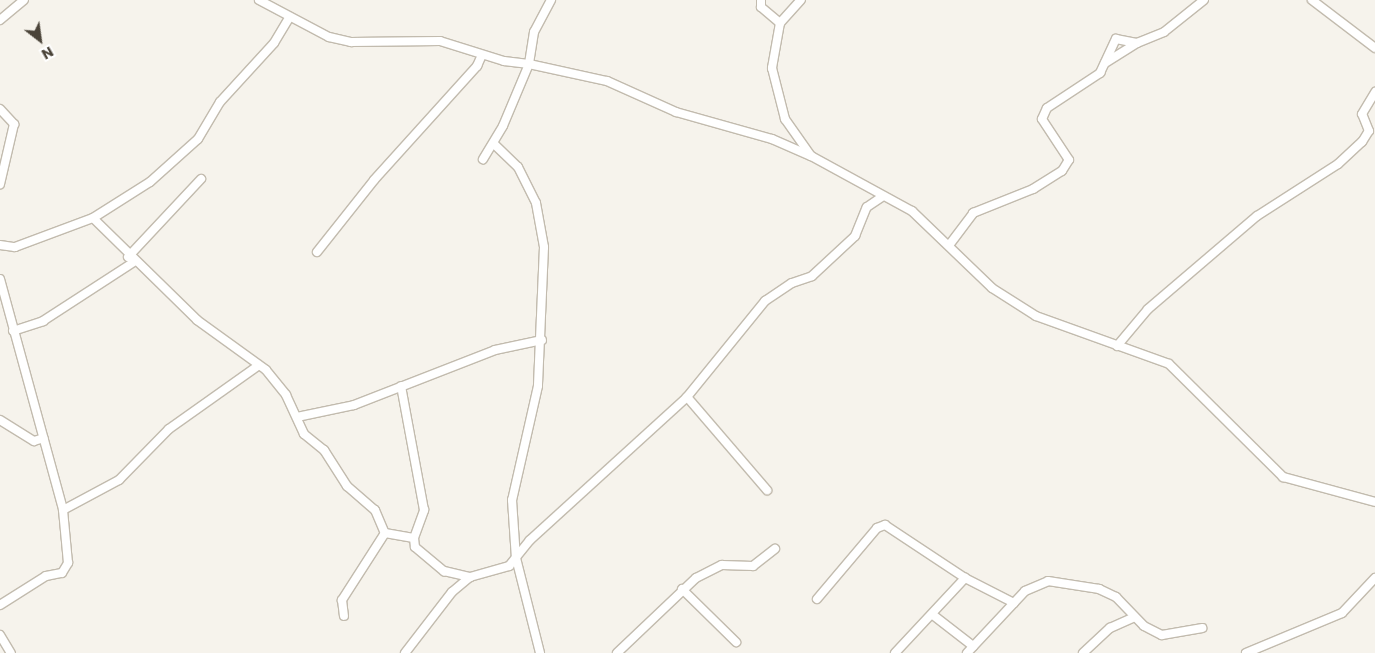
<!DOCTYPE html>
<html>
<head>
<meta charset="utf-8">
<style>
  body { margin:0 }
  #map { position:relative; width:1375px; height:653px; overflow:hidden; background:#f6f3ec; font-family:Poppins,sans-serif }
  div>[style] { position:absolute }
  .roads { filter:drop-shadow(1px 0 #c2bbae) drop-shadow(-1px 0 #c2bbae) drop-shadow(0 1px #c2bbae) drop-shadow(0 -1px #c2bbae) }
  .minor>* { height:8px; margin:-4px; padding:0 4px; transform-origin:4px; border-radius:4px; background:#fff }
  span { translate:-50% -50%; white-space:nowrap; text-align:center; line-height:1.15; -webkit-text-stroke:5px #fff; paint-order:stroke }
  .north { position:absolute; left:15px; top:15px; width:50px; height:50px; -webkit-text-stroke:4px #fff; paint-order:stroke; rotate:150deg; font-size:14px; font-weight:700; line-height:20px; text-align:center; color:#4b4439 }
  .north::after { content:''; display:block; margin:auto; width:18px; height:22px; background:#4b4439; clip-path:polygon(50% 0,100% 100%,50% 72%,0 100%) }
</style>
</head>
<body>
<div id="map">
  <div class="roads">
    <div class="minor">
      <i style="left:259px;top:0;width:79px;rotate:27.9deg"></i>
      <i style="left:329px;top:37px;width:23px;rotate:13deg"></i>
      <i style="left:351px;top:42px;width:89px;rotate:-0.6deg"></i>
      <i style="left:440px;top:41px;width:67px;rotate:17.4deg"></i>
      <i style="left:504px;top:61px;width:25px;rotate:7deg"></i>
      <i style="left:529px;top:64px;width:67px;rotate:112.8deg"></i>
      <i style="left:503px;top:126px;width:39px;rotate:121deg"></i>
      <i style="left:551px;top:0;width:36px;rotate:118deg"></i>
      <i style="left:534px;top:32px;width:32px;rotate:99deg"></i>
      <i style="left:529px;top:64px;width:80px;rotate:12.3deg"></i>
      <i style="left:607px;top:81px;width:76px;rotate:24.2deg"></i>
      <i style="left:676px;top:112px;width:100px;rotate:15.7deg"></i>
      <i style="left:772px;top:139px;width:43px;rotate:23.6deg"></i>
      <i style="left:811px;top:156px;width:115px;rotate:28.6deg"></i>
      <i style="left:912px;top:211px;width:111px;rotate:43.9deg"></i>
      <i style="left:992px;top:288px;width:52px;rotate:32.5deg"></i>
      <i style="left:1036px;top:316px;width:141px;rotate:19.8deg"></i>
      <i style="left:1169px;top:364px;width:161px;rotate:44.7deg"></i>
      <i style="left:1283px;top:477px;width:95px;rotate:15.2deg"></i>
      <i style="left:761px;top:0;width:7px;rotate:90deg"></i>
      <i style="left:761px;top:7px;width:25px;rotate:40deg"></i>
      <i style="left:780px;top:23px;width:46px;rotate:100.1deg"></i>
      <i style="left:772px;top:68px;width:53px;rotate:75.7deg"></i>
      <i style="left:785px;top:119px;width:45px;rotate:54.9deg"></i>
      <i style="left:1312px;top:0;width:79px;rotate:37.3deg"></i>
      <i style="left:0;top:20px;width:31px;rotate:-40deg"></i>
      <i style="left:780px;top:23px;width:31px;rotate:-48deg"></i>
      <i style="left:1105px;top:63px;width:38px;rotate:-32deg"></i>
      <i style="left:0;top:109px;width:21px;rotate:47deg"></i>
      <i style="left:14px;top:124px;width:62px;rotate:103.1deg"></i>
      <i style="left:494px;top:144px;width:33px;rotate:44deg"></i>
      <i style="left:518px;top:167px;width:40px;rotate:63.4deg"></i>
      <i style="left:536px;top:203px;width:45px;rotate:79.7deg"></i>
      <i style="left:544px;top:247px;width:139px;rotate:92.5deg"></i>
      <i style="left:538px;top:386px;width:117px;rotate:102.8deg"></i>
      <i style="left:512px;top:500px;width:58px;rotate:86.1deg"></i>
      <i style="left:516px;top:558px;width:98px;rotate:75.8deg"></i>
      <i style="left:93px;top:218px;width:146px;rotate:44.4deg"></i>
      <i style="left:197px;top:320px;width:85px;rotate:35.9deg"></i>
      <i style="left:266px;top:370px;width:32px;rotate:51deg"></i>
      <i style="left:286px;top:395px;width:43px;rotate:65.2deg"></i>
      <i style="left:304px;top:434px;width:26px;rotate:39deg"></i>
      <i style="left:324px;top:450px;width:43px;rotate:57.4deg"></i>
      <i style="left:347px;top:486px;width:37px;rotate:41deg"></i>
      <i style="left:375px;top:510px;width:25px;rotate:67deg"></i>
      <i style="left:385px;top:533px;width:80px;rotate:122.7deg"></i>
      <i style="left:342px;top:600px;width:16px;rotate:83deg"></i>
      <i style="left:950px;top:244px;width:39px;rotate:-53deg"></i>
      <i style="left:973px;top:213px;width:65px;rotate:-21.8deg"></i>
      <i style="left:1033px;top:189px;width:34px;rotate:-32deg"></i>
      <i style="left:1062px;top:171px;width:13px;rotate:-58deg"></i>
      <i style="left:1069px;top:160px;width:49px;rotate:-123.4deg"></i>
      <i style="left:1042px;top:119px;width:12px;rotate:-66deg"></i>
      <i style="left:1047px;top:108px;width:64px;rotate:-33.4deg"></i>
      <i style="left:1100px;top:73px;width:38px;rotate:-65deg"></i>
      <i style="left:1116px;top:39px;width:21px;rotate:11deg"></i>
      <i style="left:1137px;top:43px;width:29px;rotate:-22deg"></i>
      <i style="left:1164px;top:32px;width:51px;rotate:-38.7deg"></i>
      <i style="left:0;top:245px;width:15px;rotate:8deg"></i>
      <i style="left:15px;top:247px;width:83px;rotate:-20.4deg"></i>
      <i style="left:93px;top:218px;width:67px;rotate:-32.3deg"></i>
      <i style="left:150px;top:182px;width:64px;rotate:-41.9deg"></i>
      <i style="left:198px;top:139px;width:43px;rotate:-59.3deg"></i>
      <i style="left:220px;top:102px;width:80px;rotate:-47.5deg"></i>
      <i style="left:274px;top:43px;width:29px;rotate:-59deg"></i>
      <i style="left:317px;top:252px;width:92px;rotate:-51.6deg"></i>
      <i style="left:374px;top:180px;width:154px;rotate:-47.9deg"></i>
      <i style="left:477px;top:66px;width:12px;rotate:-66deg"></i>
      <i style="left:128px;top:257px;width:107px;rotate:-46.9deg"></i>
      <i style="left:0;top:279px;width:239px;rotate:74.7deg"></i>
      <i style="left:13px;top:331px;width:32px;rotate:-18deg"></i>
      <i style="left:43px;top:321px;width:108px;rotate:-33deg"></i>
      <i style="left:1117px;top:346px;width:48px;rotate:-50deg"></i>
      <i style="left:1148px;top:309px;width:143px;rotate:-40.5deg"></i>
      <i style="left:1257px;top:216px;width:96px;rotate:-32.7deg"></i>
      <i style="left:1338px;top:164px;width:33px;rotate:-43deg"></i>
      <i style="left:1362px;top:142px;width:13px;rotate:-58deg"></i>
      <i style="left:1369px;top:131px;width:18px;rotate:-112deg"></i>
      <i style="left:1362px;top:114px;width:26px;rotate:-59deg"></i>
      <i style="left:687px;top:397px;width:123px;rotate:49.3deg"></i>
      <i style="left:297px;top:417px;width:58px;rotate:-11.9deg"></i>
      <i style="left:354px;top:405px;width:151px;rotate:-21.3deg"></i>
      <i style="left:495px;top:350px;width:48px;rotate:-12deg"></i>
      <i style="left:0;top:420px;width:40px;rotate:32deg"></i>
      <i style="left:34px;top:441px;width:10px;rotate:-17deg"></i>
      <i style="left:385px;top:533px;width:29px;rotate:10deg"></i>
      <i style="left:414px;top:538px;width:30px;rotate:-70deg"></i>
      <i style="left:424px;top:510px;width:126px;rotate:-100.5deg"></i>
      <i style="left:414px;top:538px;width:9px;rotate:84deg"></i>
      <i style="left:415px;top:547px;width:38px;rotate:40deg"></i>
      <i style="left:444px;top:571px;width:27px;rotate:13deg"></i>
      <i style="left:682px;top:589px;width:76px;rotate:44.5deg"></i>
      <i style="left:817px;top:599px;width:93px;rotate:-49.8deg"></i>
      <i style="left:877px;top:528px;width:9px;rotate:-21deg"></i>
      <i style="left:885px;top:525px;width:96px;rotate:33.5deg"></i>
      <i style="left:0;top:605px;width:54px;rotate:-32.2deg"></i>
      <i style="left:46px;top:576px;width:16px;rotate:-11deg"></i>
      <i style="left:62px;top:573px;width:12px;rotate:-59deg"></i>
      <i style="left:68px;top:563px;width:53px;rotate:-95.4deg"></i>
      <i style="left:63px;top:510px;width:64px;rotate:-28.2deg"></i>
      <i style="left:119px;top:480px;width:71px;rotate:-45.6deg"></i>
      <i style="left:169px;top:429px;width:110px;rotate:-35.4deg"></i>
      <i style="left:933px;top:615px;width:51px;rotate:37.8deg"></i>
      <i style="left:0;top:635px;width:21px;rotate:59deg"></i>
      <i style="left:405px;top:653px;width:77px;rotate:-52.4deg"></i>
      <i style="left:452px;top:592px;width:23px;rotate:-40deg"></i>
      <i style="left:470px;top:577px;width:41px;rotate:-15.8deg"></i>
      <i style="left:509px;top:566px;width:33px;rotate:-51deg"></i>
      <i style="left:530px;top:540px;width:212px;rotate:-42.3deg"></i>
      <i style="left:687px;top:397px;width:124px;rotate:-50.9deg"></i>
      <i style="left:765px;top:301px;width:32px;rotate:-34deg"></i>
      <i style="left:792px;top:283px;width:21px;rotate:-19deg"></i>
      <i style="left:812px;top:276px;width:59px;rotate:-42.9deg"></i>
      <i style="left:855px;top:236px;width:31px;rotate:-68deg"></i>
      <i style="left:867px;top:207px;width:18px;rotate:-34deg"></i>
      <i style="left:617px;top:653px;width:109px;rotate:-43.5deg"></i>
      <i style="left:696px;top:578px;width:29px;rotate:-27deg"></i>
      <i style="left:722px;top:565px;width:31px;rotate:2deg"></i>
      <i style="left:753px;top:566px;width:28px;rotate:-38deg"></i>
      <i style="left:895px;top:653px;width:103px;rotate:-47deg"></i>
      <i style="left:965px;top:578px;width:55px;rotate:27deg"></i>
      <i style="left:967px;top:653px;width:85px;rotate:-46.9deg"></i>
      <i style="left:1025px;top:591px;width:25px;rotate:-23deg"></i>
      <i style="left:1048px;top:581px;width:52px;rotate:8.9deg"></i>
      <i style="left:1099px;top:589px;width:19px;rotate:25deg"></i>
      <i style="left:1116px;top:597px;width:40px;rotate:46deg"></i>
      <i style="left:1144px;top:626px;width:20px;rotate:27deg"></i>
      <i style="left:1162px;top:635px;width:41px;rotate:-9.9deg"></i>
      <i style="left:1083px;top:653px;width:37px;rotate:-43deg"></i>
      <i style="left:1110px;top:628px;width:27px;rotate:-24deg"></i>
      <i style="left:1246px;top:653px;width:104px;rotate:-22.6deg"></i>
      <i style="left:1342px;top:613px;width:48px;rotate:-46.7deg"></i>
    </div>
  </div>
  <div class="north">N</div>
</div>
</body>
</html>
